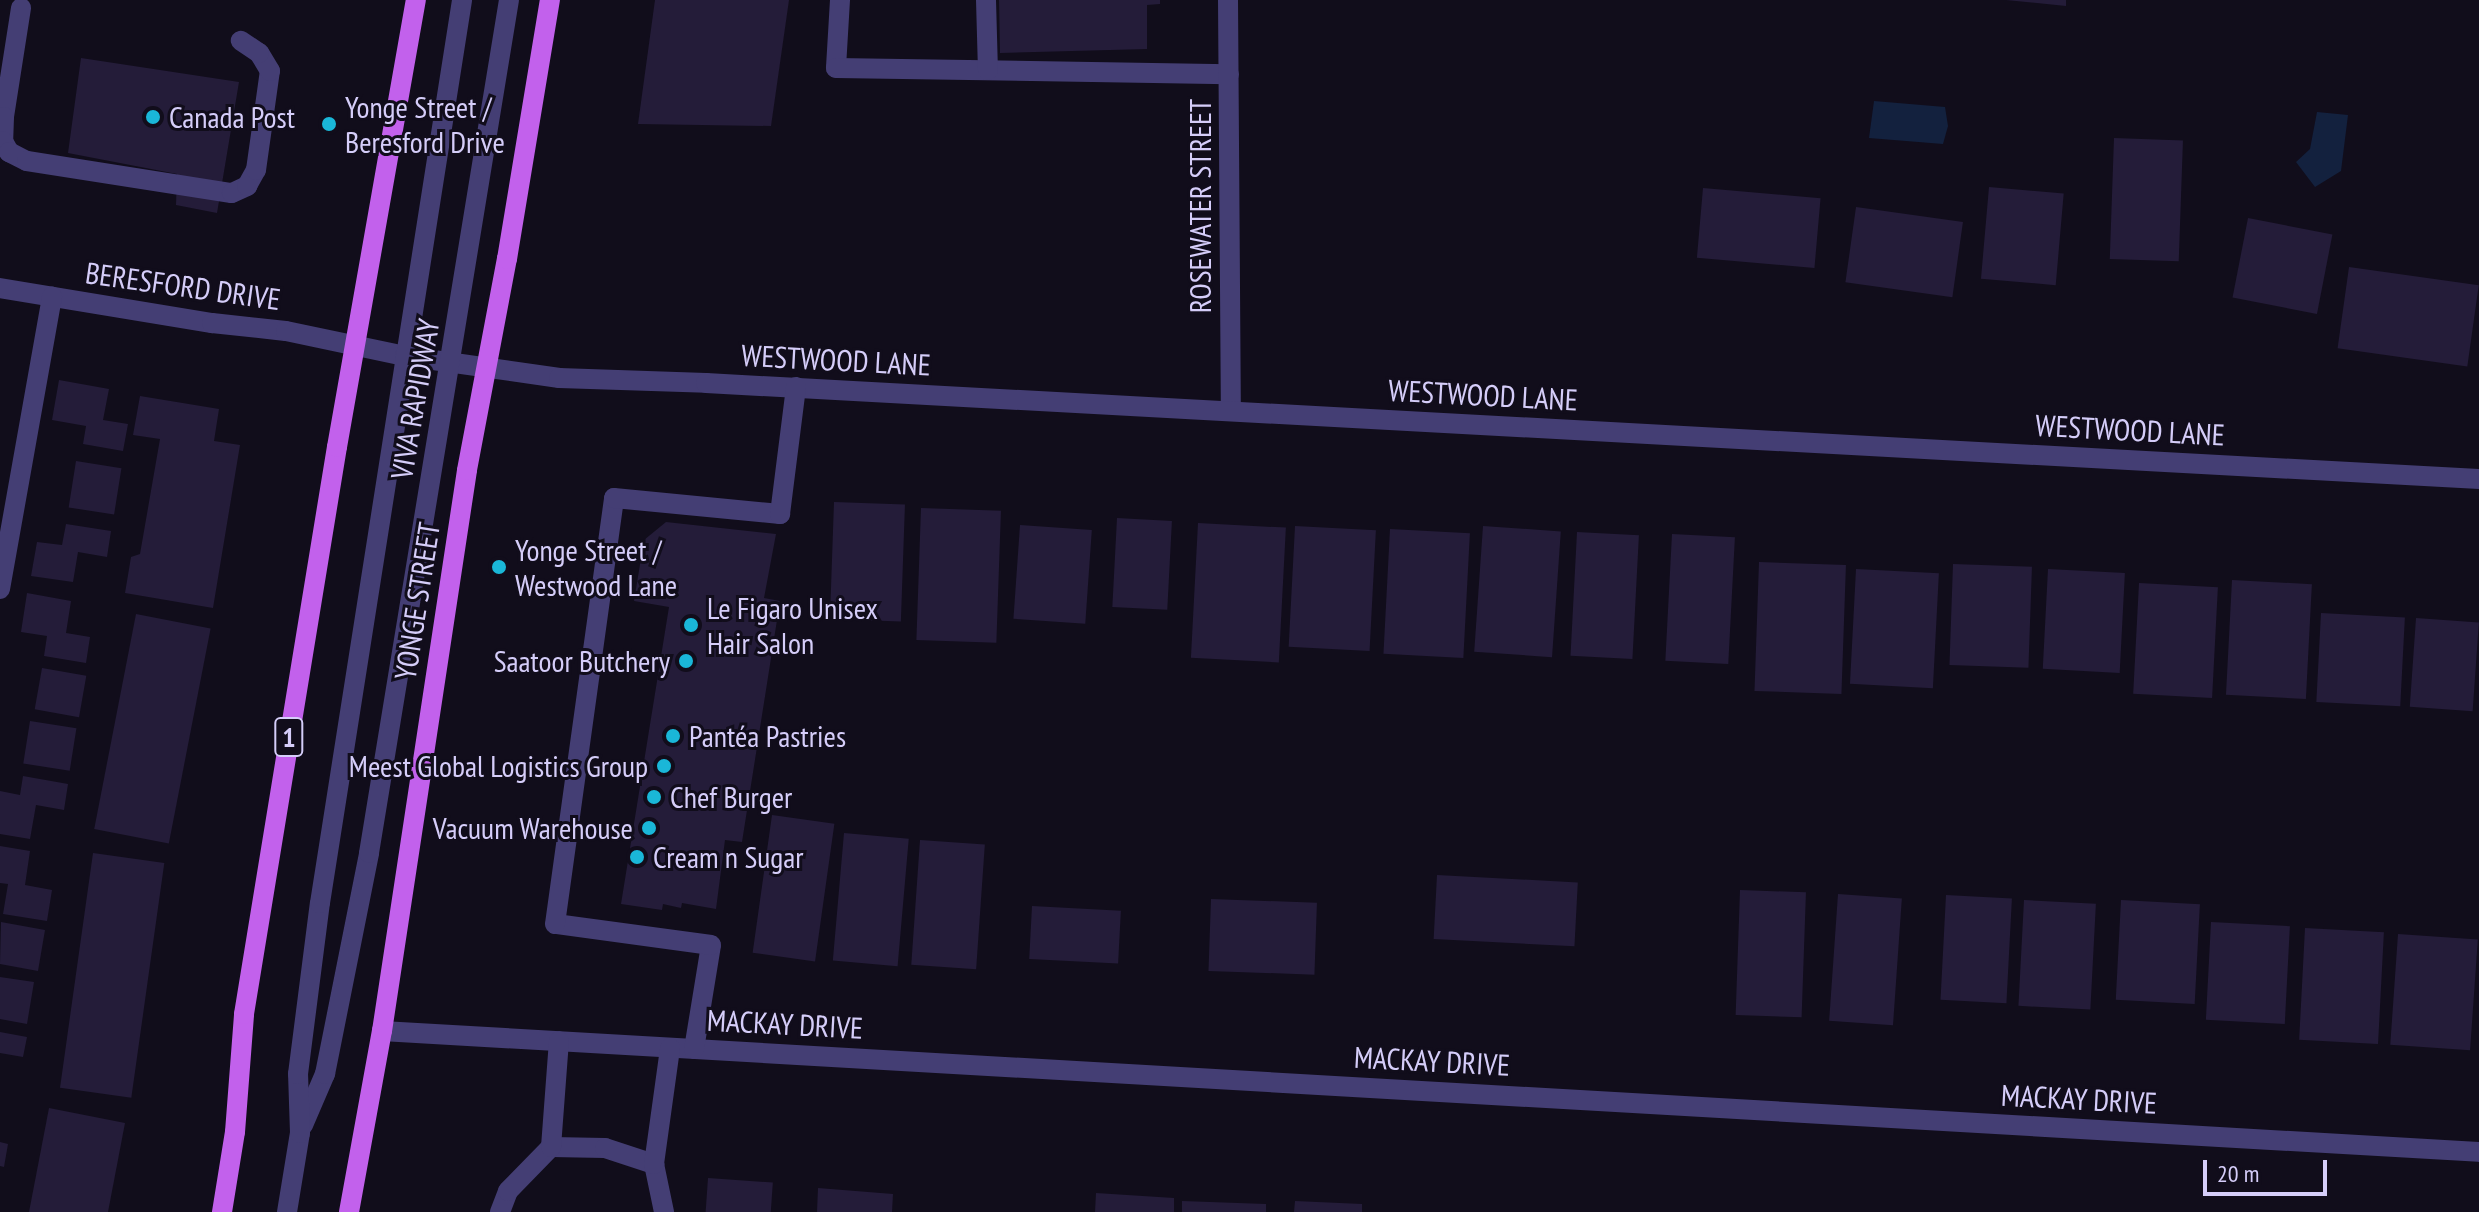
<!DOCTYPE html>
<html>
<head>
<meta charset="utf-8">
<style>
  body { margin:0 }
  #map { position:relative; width:2479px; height:1212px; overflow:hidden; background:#110d1b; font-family:"PT Sans Narrow",sans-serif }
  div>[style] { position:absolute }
  .water>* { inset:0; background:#13213e }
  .building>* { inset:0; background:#241c39; transform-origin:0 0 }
  .minor>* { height:20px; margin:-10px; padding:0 10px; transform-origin:10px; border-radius:10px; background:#443e74 }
  .major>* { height:20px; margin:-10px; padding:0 10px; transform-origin:10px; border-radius:10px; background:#c261ec }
  .dots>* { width:22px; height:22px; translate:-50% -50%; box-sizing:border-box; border:4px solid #110d1b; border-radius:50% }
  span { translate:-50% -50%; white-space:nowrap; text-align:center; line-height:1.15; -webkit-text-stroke:6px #110d1b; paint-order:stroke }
  .shield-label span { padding:2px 6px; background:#110d1b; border:2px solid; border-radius:6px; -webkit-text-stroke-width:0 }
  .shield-label { font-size:28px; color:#d5cdf9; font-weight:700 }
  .poi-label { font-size:30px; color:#d5cdf9 }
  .left { translate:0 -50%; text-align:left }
  .right { translate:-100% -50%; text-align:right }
  .street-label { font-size:30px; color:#d5cdf9 }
  .scale { position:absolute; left:2203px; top:1160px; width:124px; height:36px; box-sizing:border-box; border:4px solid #d5cdf9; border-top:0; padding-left:10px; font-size:24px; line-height:28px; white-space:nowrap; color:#d5cdf9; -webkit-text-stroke:6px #110d1b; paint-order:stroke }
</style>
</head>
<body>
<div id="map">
  <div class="water">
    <i style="clip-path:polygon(1874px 101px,1945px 107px,1948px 126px,1943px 144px,1869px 138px)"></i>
    <i style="clip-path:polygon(2317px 112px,2348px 115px,2341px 171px,2315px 187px,2296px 162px,2310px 149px)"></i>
  </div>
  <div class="building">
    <i style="clip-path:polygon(655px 0,789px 0,771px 126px,638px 124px)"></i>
    <i style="clip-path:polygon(999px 0,1160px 0,1160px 4px,1147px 5px,1147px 49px,1000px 53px)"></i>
    <i style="clip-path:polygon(2006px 0,2066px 0,2066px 6px)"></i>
    <i style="clip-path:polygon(81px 58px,239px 82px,217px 213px,176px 205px,177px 174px,68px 153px)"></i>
    <i style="left:2114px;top:138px;width:69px;height:121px;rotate:2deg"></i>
    <i style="left:1989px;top:187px;width:75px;height:92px;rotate:5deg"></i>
    <i style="left:1703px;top:188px;width:118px;height:70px;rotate:5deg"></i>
    <i style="left:1856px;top:207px;width:108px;height:76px;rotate:8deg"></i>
    <i style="left:2248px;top:218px;width:86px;height:81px;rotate:11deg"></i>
    <i style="left:2349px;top:267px;width:131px;height:82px;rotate:8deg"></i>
    <i style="clip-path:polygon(59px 380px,109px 389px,103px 420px,128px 424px,123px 451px,83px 444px,86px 426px,52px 420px)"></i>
    <i style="clip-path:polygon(140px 396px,219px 409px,214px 441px,240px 445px,213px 608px,125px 593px,131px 557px,140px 554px,160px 439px,133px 435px)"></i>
    <i style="left:76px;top:461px;width:46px;height:47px;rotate:9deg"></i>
    <i style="left:834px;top:502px;width:71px;height:117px;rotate:2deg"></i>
    <i style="left:921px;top:508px;width:80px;height:132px;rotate:2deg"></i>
    <i style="left:1117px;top:518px;width:55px;height:89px;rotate:3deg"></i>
    <i style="clip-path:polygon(666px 522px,776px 534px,764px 598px,780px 601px,742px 842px,725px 840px,716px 909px,682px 903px,681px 908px,663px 904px,662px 910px,621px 904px,669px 607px,634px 601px,644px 540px)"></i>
    <i style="left:1198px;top:523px;width:88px;height:135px;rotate:3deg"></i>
    <i style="clip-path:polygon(66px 524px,111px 531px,107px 557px,78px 552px,73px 582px,31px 576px,37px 542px,62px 545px)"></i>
    <i style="left:1020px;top:525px;width:72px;height:94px;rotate:4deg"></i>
    <i style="left:1295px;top:526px;width:81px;height:121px;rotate:3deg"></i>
    <i style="left:1483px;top:526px;width:78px;height:126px;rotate:4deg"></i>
    <i style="left:1390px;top:529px;width:80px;height:125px;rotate:3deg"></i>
    <i style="left:1577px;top:532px;width:62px;height:124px;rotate:3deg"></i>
    <i style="left:1672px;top:534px;width:63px;height:127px;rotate:3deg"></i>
    <i style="left:1759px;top:562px;width:87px;height:129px;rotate:2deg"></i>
    <i style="left:1953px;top:564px;width:79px;height:101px;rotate:2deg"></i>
    <i style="left:1856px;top:569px;width:83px;height:115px;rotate:3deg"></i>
    <i style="left:2048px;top:569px;width:77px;height:100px;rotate:3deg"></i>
    <i style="left:2232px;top:580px;width:80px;height:115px;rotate:3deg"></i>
    <i style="left:2139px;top:583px;width:79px;height:111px;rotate:3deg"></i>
    <i style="clip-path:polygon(27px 593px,71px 601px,66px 633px,90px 637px,86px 663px,44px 656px,47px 636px,21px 632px)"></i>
    <i style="left:2321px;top:613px;width:84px;height:89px;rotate:3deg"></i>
    <i style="left:136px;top:614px;width:76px;height:219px;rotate:11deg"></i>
    <i style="left:2416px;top:618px;width:63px;height:89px;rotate:4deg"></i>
    <i style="left:42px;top:668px;width:45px;height:42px;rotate:10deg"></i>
    <i style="left:30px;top:721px;width:47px;height:43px;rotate:9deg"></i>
    <i style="clip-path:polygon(23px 776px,68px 784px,64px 810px,36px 805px,30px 839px,0 834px,0 791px,20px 795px)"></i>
    <i style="left:772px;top:815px;width:63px;height:139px;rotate:8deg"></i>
    <i style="left:844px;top:833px;width:65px;height:128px;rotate:5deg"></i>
    <i style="left:920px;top:840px;width:65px;height:125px;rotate:4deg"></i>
    <i style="clip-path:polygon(0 846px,30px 851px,25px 885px,52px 890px,47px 921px,3px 914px,8px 884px,0 883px)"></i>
    <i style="left:93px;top:853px;width:72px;height:237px;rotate:8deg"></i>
    <i style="left:1437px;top:875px;width:141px;height:64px;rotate:3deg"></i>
    <i style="left:1740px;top:890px;width:66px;height:125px;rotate:2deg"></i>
    <i style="left:1838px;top:894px;width:64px;height:127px;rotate:4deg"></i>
    <i style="left:1946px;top:895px;width:66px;height:105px;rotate:3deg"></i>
    <i style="left:1211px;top:899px;width:106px;height:72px;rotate:2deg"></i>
    <i style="left:2024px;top:900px;width:72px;height:106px;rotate:3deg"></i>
    <i style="left:2121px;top:900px;width:79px;height:100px;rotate:3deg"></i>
    <i style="left:1032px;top:906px;width:89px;height:53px;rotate:3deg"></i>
    <i style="clip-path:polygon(1px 922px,45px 930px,38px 971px,0 964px)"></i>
    <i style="left:2211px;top:922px;width:79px;height:98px;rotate:3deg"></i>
    <i style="left:2305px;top:928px;width:79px;height:112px;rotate:3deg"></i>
    <i style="left:2398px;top:934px;width:80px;height:111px;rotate:4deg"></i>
    <i style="clip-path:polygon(0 977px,34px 982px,27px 1024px,0 1019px)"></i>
    <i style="clip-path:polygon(0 1032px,27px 1037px,23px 1057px,0 1053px)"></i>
    <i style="clip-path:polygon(49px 1108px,125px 1123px,108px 1212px,29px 1212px)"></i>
    <i style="clip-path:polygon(0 1142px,8px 1144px,4px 1167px,0 1166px)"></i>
    <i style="left:708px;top:1178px;width:65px;height:34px;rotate:4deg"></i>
    <i style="clip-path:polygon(818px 1188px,893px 1194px,892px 1212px,817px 1212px)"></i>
    <i style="clip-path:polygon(1096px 1193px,1174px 1198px,1174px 1212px,1095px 1212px)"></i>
    <i style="clip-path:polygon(1182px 1201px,1266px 1204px,1266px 1212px,1182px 1212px)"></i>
    <i style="clip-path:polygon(1295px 1201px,1362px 1204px,1362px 1212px,1294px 1212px)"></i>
  </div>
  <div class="minor">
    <i style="left:840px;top:0;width:68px;rotate:93.4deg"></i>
    <i style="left:836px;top:68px;width:393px;rotate:0.9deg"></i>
    <i style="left:986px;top:0;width:70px;rotate:88.4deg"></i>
    <i style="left:1228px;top:0;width:411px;rotate:89.6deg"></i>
    <i style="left:21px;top:8px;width:110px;rotate:98.9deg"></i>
    <i style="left:4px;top:117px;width:24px;rotate:92deg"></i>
    <i style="left:3px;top:141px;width:13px;rotate:61deg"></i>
    <i style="left:9px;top:152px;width:20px;rotate:27deg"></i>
    <i style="left:27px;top:161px;width:207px;rotate:8.9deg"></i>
    <i style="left:232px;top:193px;width:17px;rotate:-25deg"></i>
    <i style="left:247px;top:186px;width:18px;rotate:-61deg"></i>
    <i style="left:256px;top:170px;width:100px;rotate:-82deg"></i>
    <i style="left:270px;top:71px;width:21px;rotate:-121deg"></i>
    <i style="left:259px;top:53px;width:22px;rotate:-146deg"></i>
    <i style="left:0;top:288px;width:215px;rotate:9.4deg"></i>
    <i style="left:212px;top:323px;width:74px;rotate:6.2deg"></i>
    <i style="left:286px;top:331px;width:122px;rotate:11.9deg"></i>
    <i style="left:405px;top:356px;width:156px;rotate:8.1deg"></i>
    <i style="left:559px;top:378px;width:147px;rotate:1.9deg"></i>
    <i style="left:706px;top:383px;width:1776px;rotate:3.1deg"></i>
    <i style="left:0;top:589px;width:297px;rotate:-79.9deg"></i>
    <i style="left:382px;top:1031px;width:2100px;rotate:3.3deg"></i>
    <i style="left:694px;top:1049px;width:105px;rotate:-80.7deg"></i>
    <i style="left:711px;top:945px;width:157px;rotate:-172.3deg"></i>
    <i style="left:555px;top:924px;width:430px;rotate:-82.1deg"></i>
    <i style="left:614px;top:498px;width:167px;rotate:5.5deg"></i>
    <i style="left:780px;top:514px;width:128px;rotate:-82.8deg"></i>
    <i style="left:303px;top:1125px;width:56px;rotate:-66.7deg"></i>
    <i style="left:325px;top:1074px;width:225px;rotate:-78.7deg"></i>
    <i style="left:369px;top:853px;width:864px;rotate:-80.68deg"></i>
    <i style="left:551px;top:1147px;width:54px;rotate:1.1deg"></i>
    <i style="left:605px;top:1148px;width:52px;rotate:18.1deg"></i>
    <i style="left:654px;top:1164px;width:49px;rotate:78.2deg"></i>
    <i style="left:654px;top:1164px;width:117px;rotate:-82.1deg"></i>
    <i style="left:287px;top:1212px;width:80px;rotate:-80.7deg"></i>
    <i style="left:300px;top:1133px;width:59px;rotate:-91.9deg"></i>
    <i style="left:298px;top:1074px;width:172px;rotate:-82.7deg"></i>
    <i style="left:320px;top:903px;width:914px;rotate:-81.06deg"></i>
    <i style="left:500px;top:1212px;width:22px;rotate:-69deg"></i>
    <i style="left:508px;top:1191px;width:62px;rotate:-45.7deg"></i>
    <i style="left:551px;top:1147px;width:106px;rotate:-85.7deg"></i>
  </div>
  <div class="major">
    <i style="left:222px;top:1212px;width:81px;rotate:-80.8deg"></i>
    <i style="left:235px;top:1132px;width:118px;rotate:-85.6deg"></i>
    <i style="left:244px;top:1014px;width:575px;rotate:-80.69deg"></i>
    <i style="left:337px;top:447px;width:454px;rotate:-80deg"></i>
    <i style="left:349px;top:1212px;width:184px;rotate:-79.7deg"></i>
    <i style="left:382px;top:1031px;width:567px;rotate:-81.38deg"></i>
    <i style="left:467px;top:470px;width:215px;rotate:-79.3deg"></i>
    <i style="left:507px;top:259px;width:263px;rotate:-80.6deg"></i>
  </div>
  <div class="dots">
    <i style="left:153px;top:117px;background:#1ab7d8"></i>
    <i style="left:329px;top:124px;background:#1ab7d8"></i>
    <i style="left:499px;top:567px;background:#1ab7d8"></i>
    <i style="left:691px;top:625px;background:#1ab7d8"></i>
    <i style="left:686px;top:661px;background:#1ab7d8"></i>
    <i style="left:673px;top:736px;background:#1ab7d8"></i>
    <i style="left:664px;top:766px;background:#1ab7d8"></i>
    <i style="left:654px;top:797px;background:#1ab7d8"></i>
    <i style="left:649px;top:828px;background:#1ab7d8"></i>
    <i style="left:637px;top:857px;background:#1ab7d8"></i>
  </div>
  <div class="shield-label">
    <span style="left:289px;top:737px">1</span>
  </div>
  <div class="poi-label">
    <span class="left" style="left:345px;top:124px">Yonge Street /<br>Beresford Drive</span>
    <span class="left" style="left:169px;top:117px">Canada Post</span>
    <span class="left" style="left:515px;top:567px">Yonge Street /<br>Westwood Lane</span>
    <span class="left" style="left:707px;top:625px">Le Figaro Unisex<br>Hair Salon</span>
    <span class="right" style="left:670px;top:661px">Saatoor Butchery</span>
    <span class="left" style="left:689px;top:736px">Pantéa Pastries</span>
    <span class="right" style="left:648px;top:766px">Meest Global Logistics Group</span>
    <span class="left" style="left:670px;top:797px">Chef Burger</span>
    <span class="right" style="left:633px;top:828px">Vacuum Warehouse</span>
    <span class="left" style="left:653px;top:857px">Cream n Sugar</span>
  </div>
  <div class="street-label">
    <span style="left:1200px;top:206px;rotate:-90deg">ROSEWATER STREET</span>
    <span style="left:183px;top:286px;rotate:8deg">BERESFORD DRIVE</span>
    <span style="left:836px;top:360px;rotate:3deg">WESTWOOD LANE</span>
    <span style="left:1483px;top:395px;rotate:3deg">WESTWOOD LANE</span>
    <span style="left:415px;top:399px;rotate:-80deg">VIVA RAPIDWAY</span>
    <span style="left:2130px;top:430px;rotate:3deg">WESTWOOD LANE</span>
    <span style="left:417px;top:601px;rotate:-81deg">YONGE STREET</span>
    <span style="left:785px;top:1024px;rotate:3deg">MACKAY DRIVE</span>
    <span style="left:1432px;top:1061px;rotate:3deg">MACKAY DRIVE</span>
    <span style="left:2079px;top:1099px;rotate:3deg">MACKAY DRIVE</span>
  </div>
  <div class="scale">20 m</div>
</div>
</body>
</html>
